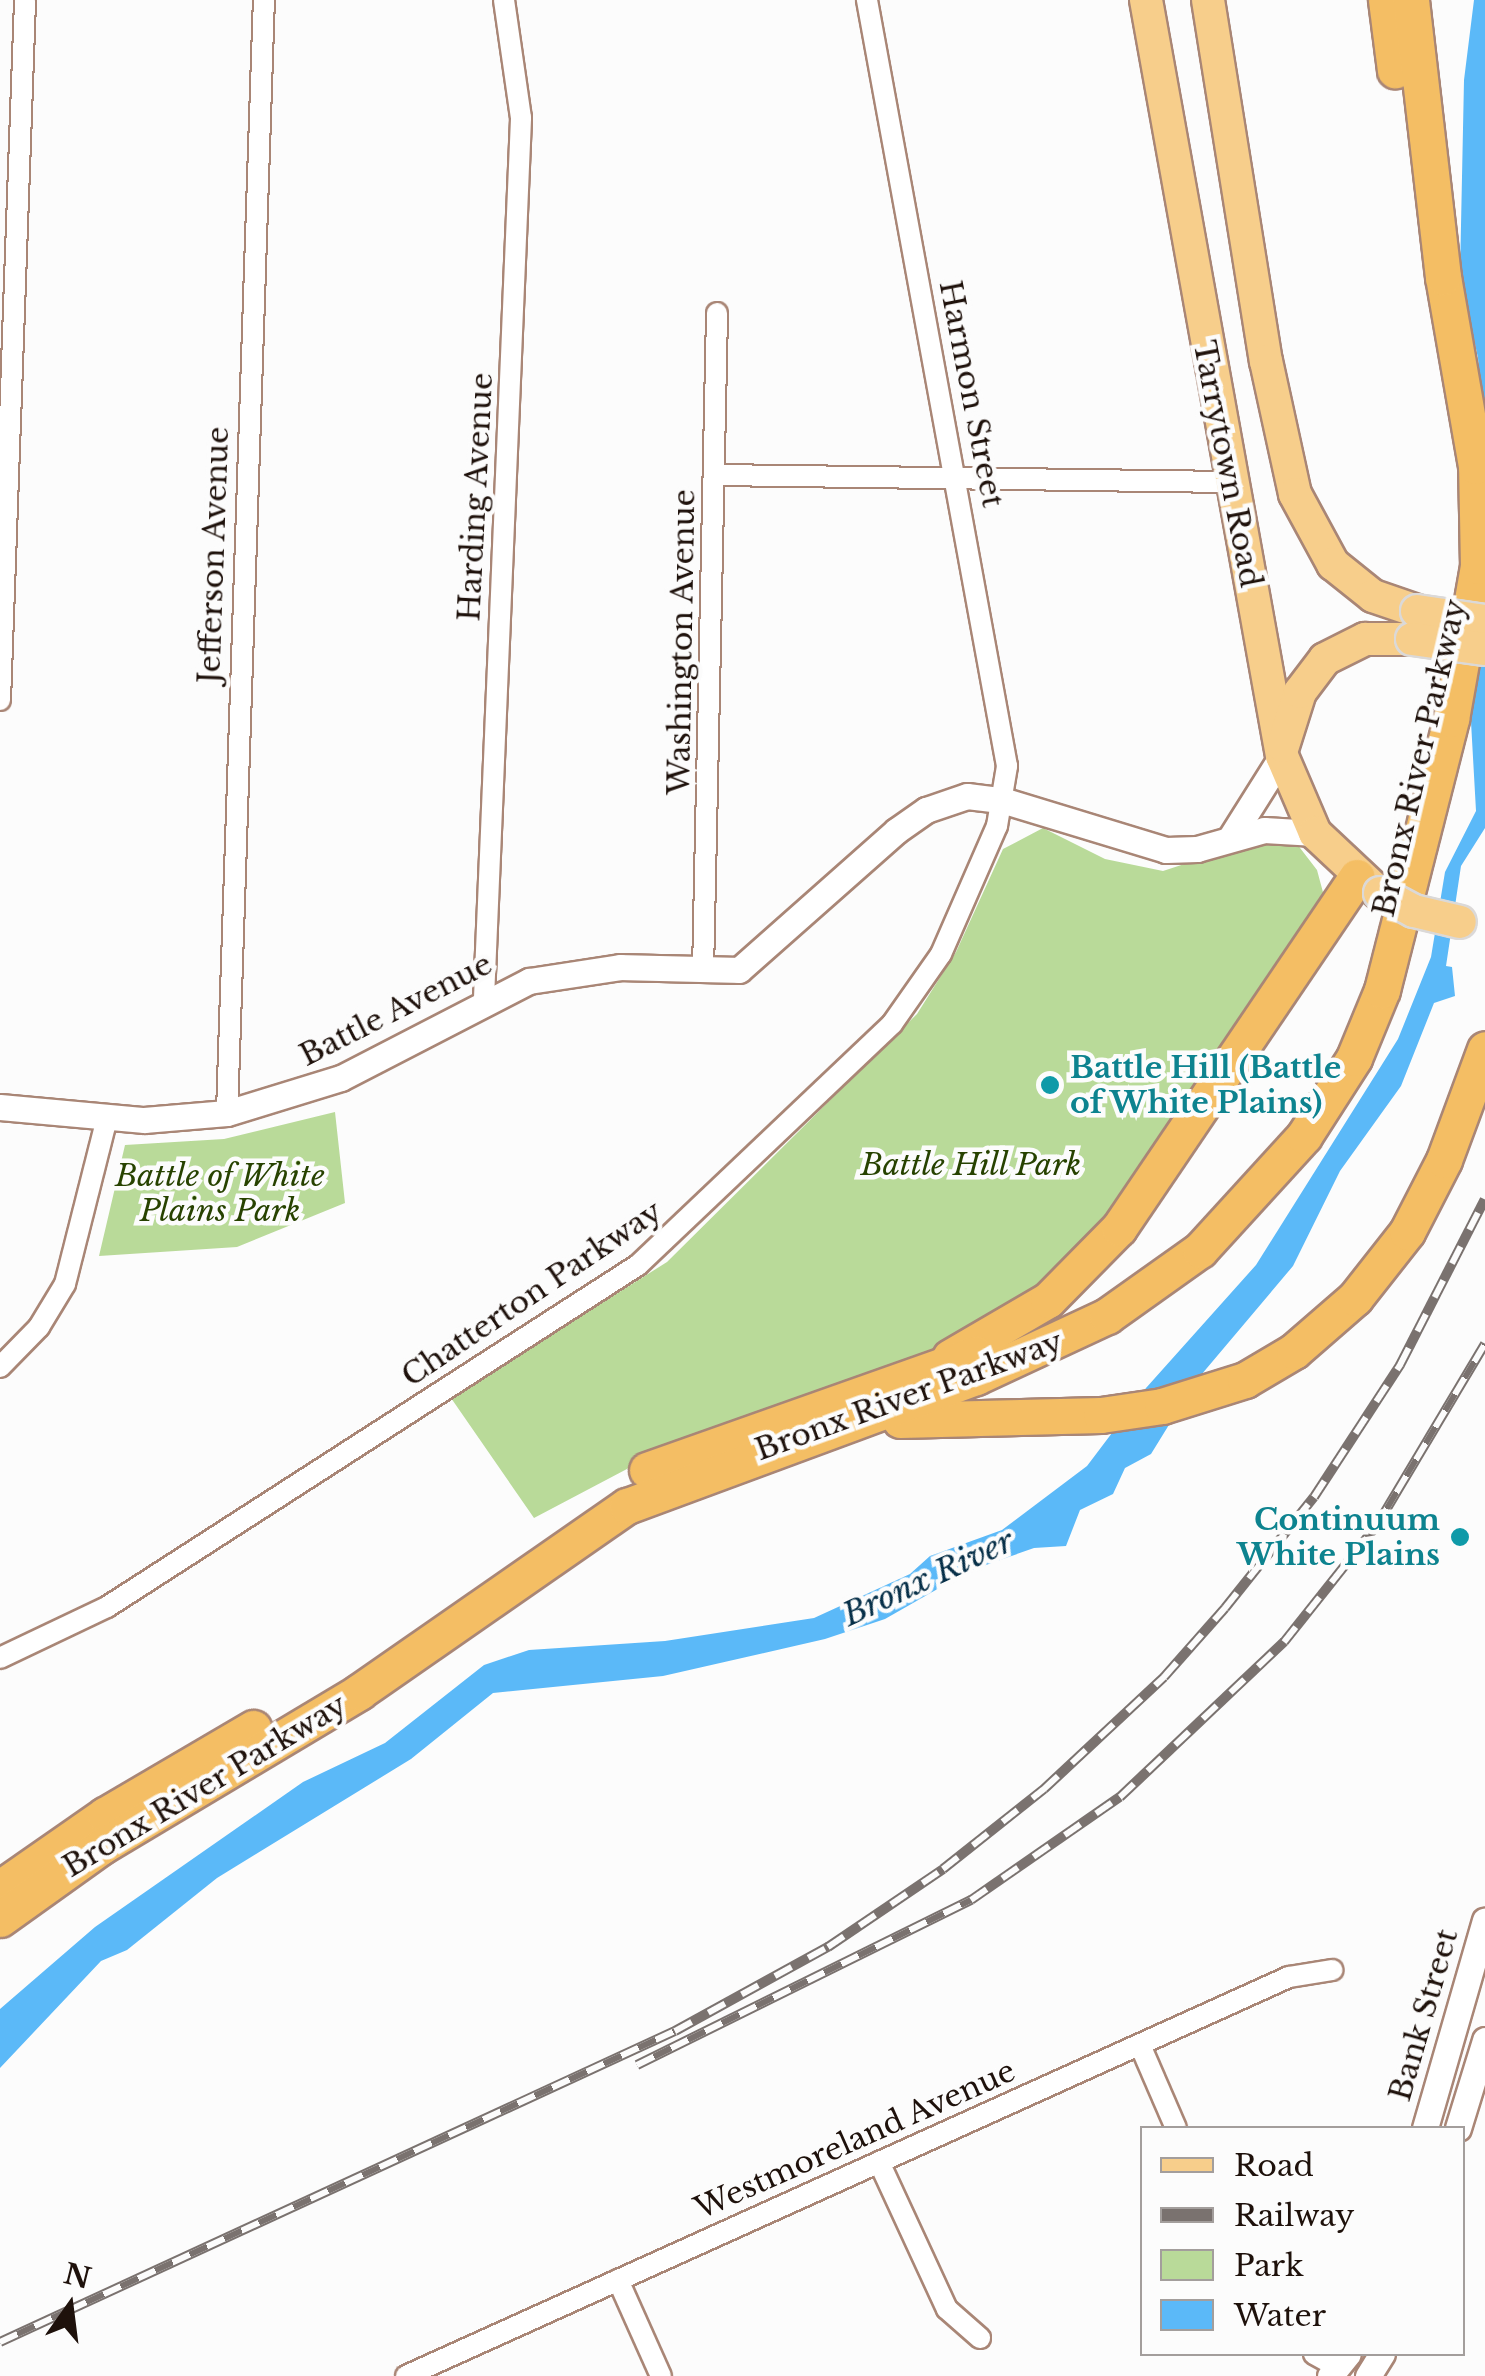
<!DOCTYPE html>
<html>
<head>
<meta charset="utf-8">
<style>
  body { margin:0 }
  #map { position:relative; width:1485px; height:2376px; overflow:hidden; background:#fcfcfc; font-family:"Libre Baskerville",serif }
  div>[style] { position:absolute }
  .green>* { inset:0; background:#b9da99 }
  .water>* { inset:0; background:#5bb9f8 }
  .roads { filter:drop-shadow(2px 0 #a98676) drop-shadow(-2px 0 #a98676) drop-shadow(0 2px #a98676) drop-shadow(0 -2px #a98676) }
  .minor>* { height:20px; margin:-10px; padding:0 10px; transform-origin:10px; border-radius:10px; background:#fff }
  .tertiary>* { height:25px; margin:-12.5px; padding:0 12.5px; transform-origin:12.5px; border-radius:12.5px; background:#fff }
  .primary>* { height:32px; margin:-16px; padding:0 16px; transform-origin:16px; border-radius:16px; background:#f7ce8b }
  .trunk>* { height:35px; margin:-17.5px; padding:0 17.5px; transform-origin:17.5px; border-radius:17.5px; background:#f4be64 }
  .rail>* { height:10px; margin-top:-5px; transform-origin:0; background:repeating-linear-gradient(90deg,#fcfcfc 0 19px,#7a726f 0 38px); box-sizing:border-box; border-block:2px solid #7a726f }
  .bridges { filter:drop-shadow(2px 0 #dbd9d8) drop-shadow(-2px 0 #dbd9d8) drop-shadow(0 2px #dbd9d8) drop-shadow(0 -2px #dbd9d8) }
  .primary-bridge>* { height:32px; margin:-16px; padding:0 16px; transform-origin:16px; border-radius:16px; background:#f7ce8b }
  .dots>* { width:28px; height:28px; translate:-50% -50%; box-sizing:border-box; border:5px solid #fcfcfc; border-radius:50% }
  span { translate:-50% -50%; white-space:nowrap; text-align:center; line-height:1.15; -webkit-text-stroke:9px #fcfcfc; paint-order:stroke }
  .street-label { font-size:30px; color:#1e110b }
  .culture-label { font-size:30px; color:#0d838f; font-weight:700 }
  .left { translate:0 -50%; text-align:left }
  .right { translate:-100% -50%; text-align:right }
  .park-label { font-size:30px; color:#274200; font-style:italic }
  .water-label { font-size:32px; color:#062f48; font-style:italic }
  .legend { position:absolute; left:1140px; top:2126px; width:325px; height:230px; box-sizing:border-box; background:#fcfcfc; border:2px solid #a39e9c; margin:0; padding:12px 18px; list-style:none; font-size:30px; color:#1e110b }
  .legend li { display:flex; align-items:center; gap:20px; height:50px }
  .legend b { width:50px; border:2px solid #a39e9c }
  .north { position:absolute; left:20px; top:2256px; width:100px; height:100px; -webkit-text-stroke:8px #fcfcfc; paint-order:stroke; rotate:14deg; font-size:28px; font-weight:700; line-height:40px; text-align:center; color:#1e110b }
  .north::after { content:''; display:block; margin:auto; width:35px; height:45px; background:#1e110b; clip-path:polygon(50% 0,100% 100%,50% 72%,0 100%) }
</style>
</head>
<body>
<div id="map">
  <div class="green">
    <i style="clip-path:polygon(1043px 828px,1105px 859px,1163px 871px,1267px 837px,1297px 844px,1317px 870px,1324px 896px,1069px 1271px,956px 1348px,644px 1460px,534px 1518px,451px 1398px,667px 1262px,917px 1014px,956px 952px,1003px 849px)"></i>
    <i style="clip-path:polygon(335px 1112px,345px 1203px,237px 1247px,99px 1256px,125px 1145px,224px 1139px)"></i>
  </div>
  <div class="water">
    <i style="clip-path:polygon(1474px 0,1485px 0,1485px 442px,1478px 358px,1460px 274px,1464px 80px)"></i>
    <i style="clip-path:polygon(1485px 601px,1485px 828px,1461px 866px,1446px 966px,1452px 967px,1455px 996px,1434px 1003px,1401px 1086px,1340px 1171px,1293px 1266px,1196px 1381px,1151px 1454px,1125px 1468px,1113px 1494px,1080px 1510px,1066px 1546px,1034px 1548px,969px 1571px,885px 1619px,825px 1639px,663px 1676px,493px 1693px,411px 1759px,217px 1878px,127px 1950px,101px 1961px,0 2068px,0 2009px,95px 1927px,303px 1782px,385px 1743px,484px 1665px,529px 1650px,665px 1641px,814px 1618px,910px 1574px,930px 1556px,1002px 1530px,1087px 1466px,1146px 1388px,1256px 1265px,1398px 1039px,1431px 957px,1445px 872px,1476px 811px,1470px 704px)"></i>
  </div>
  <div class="roads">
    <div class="minor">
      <i style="left:715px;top:475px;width:515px;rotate:0.78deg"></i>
      <i style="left:0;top:700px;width:700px;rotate:-87.95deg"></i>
      <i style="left:703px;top:972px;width:659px;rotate:-88.78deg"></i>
      <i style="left:484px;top:998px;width:881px;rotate:-87.59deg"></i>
      <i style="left:521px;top:118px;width:119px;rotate:-98.2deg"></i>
      <i style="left:227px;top:1113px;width:1114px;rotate:-88.1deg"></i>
      <i style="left:0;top:1367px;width:56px;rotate:-45.7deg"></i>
      <i style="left:39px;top:1327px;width:50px;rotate:-58.8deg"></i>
      <i style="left:65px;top:1284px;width:171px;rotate:-75.8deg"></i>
      <i style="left:0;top:1658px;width:119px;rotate:-25.5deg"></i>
      <i style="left:107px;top:1607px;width:632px;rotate:-32.78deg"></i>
      <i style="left:638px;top:1265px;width:350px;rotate:-43.5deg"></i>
      <i style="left:892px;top:1024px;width:85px;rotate:-55deg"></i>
      <i style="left:941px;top:954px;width:140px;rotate:-66.4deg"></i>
      <i style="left:997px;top:826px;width:61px;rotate:-80.5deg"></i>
      <i style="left:1007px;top:766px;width:779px;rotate:-100.36deg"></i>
      <i style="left:1140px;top:2045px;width:90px;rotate:66.6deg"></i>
      <i style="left:879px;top:2162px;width:162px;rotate:65.2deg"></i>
      <i style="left:947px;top:2309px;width:44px;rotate:41.3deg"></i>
      <i style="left:618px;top:2280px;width:105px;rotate:65.9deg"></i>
      <i style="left:1314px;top:2354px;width:26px;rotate:29deg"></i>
      <i style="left:406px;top:2376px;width:969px;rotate:-24.32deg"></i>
      <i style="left:1289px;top:1977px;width:44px;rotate:-9.2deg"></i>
    </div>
    <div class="tertiary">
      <i style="left:1231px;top:837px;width:96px;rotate:-57.8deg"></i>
      <i style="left:0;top:1107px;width:145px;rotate:5.2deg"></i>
      <i style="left:144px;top:1120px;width:83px;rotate:-4.8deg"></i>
      <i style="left:227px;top:1113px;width:119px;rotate:-17.1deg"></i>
      <i style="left:341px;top:1078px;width:212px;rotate:-27.3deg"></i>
      <i style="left:529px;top:981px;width:92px;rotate:-8.7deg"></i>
      <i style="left:620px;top:967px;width:119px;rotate:1.4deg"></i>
      <i style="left:739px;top:970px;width:210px;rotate:-41.5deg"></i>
      <i style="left:896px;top:831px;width:37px;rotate:-35deg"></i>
      <i style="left:926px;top:810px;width:43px;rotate:-18.9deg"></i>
      <i style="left:967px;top:796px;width:38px;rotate:7deg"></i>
      <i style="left:1005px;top:801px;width:168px;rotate:16.9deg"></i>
      <i style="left:1166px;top:850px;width:31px;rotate:-2deg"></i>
      <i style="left:1197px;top:849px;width:70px;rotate:-15.8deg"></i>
      <i style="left:1264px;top:830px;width:51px;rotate:3.4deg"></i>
      <i style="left:1425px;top:2128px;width:216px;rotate:-73.9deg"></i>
      <i style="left:1458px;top:2128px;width:92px;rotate:-72.9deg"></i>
      <i style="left:1330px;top:2376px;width:28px;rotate:-51deg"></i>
      <i style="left:1368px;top:2376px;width:26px;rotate:-58deg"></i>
    </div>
    <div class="primary">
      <i style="left:1146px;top:0;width:768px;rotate:79.8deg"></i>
      <i style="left:1282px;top:756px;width:84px;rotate:66.8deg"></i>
      <i style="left:1315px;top:833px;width:88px;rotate:43.2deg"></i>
      <i style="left:1208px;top:0;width:366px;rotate:80.9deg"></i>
      <i style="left:1266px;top:361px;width:136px;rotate:77.7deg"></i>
      <i style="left:1295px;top:494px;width:80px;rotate:61.5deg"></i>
      <i style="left:1333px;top:564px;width:51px;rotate:38.7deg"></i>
      <i style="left:1373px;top:596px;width:46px;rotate:18.8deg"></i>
      <i style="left:1283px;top:746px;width:57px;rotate:-72.5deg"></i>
      <i style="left:1300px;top:692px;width:41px;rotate:-52.9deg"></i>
      <i style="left:1325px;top:659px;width:45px;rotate:-26.6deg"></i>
      <i style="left:1365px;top:639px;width:47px"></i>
    </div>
    <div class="trunk">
      <i style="left:1386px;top:0;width:71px;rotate:82.7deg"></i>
      <i style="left:950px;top:1357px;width:113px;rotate:-30.2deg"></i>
      <i style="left:1048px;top:1300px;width:101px;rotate:-45.4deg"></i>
      <i style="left:1119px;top:1228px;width:424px;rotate:-55.9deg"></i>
      <i style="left:900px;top:1420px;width:201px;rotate:-1.4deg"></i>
      <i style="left:1101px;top:1415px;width:62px;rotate:-8.4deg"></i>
      <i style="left:1162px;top:1406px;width:87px;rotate:-17.4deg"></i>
      <i style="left:1245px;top:1380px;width:57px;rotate:-30.6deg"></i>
      <i style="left:1294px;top:1351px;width:81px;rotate:-41deg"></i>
      <i style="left:1355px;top:1298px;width:84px;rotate:-51.8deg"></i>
      <i style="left:1407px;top:1232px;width:81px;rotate:-62.8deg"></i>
      <i style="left:1444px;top:1160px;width:118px;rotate:-69.7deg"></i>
      <i style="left:647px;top:1470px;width:348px;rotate:-19.5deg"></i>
      <i style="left:0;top:1888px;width:128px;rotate:-34.8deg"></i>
      <i style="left:105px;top:1815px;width:172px;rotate:-30.4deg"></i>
      <i style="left:0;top:1919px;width:125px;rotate:-35.6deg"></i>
      <i style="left:102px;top:1846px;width:300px;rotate:-30.9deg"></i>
      <i style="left:359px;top:1692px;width:326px;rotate:-34.8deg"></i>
      <i style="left:627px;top:1506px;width:372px;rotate:-20.3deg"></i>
      <i style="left:976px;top:1377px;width:145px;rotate:-25deg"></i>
      <i style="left:1107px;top:1316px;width:114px;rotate:-35.4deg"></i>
      <i style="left:1200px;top:1250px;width:154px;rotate:-47.6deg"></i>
      <i style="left:1304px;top:1136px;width:93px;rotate:-57.3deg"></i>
      <i style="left:1354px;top:1058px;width:74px;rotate:-67.6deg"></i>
      <i style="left:1382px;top:990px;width:280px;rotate:-75.7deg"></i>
      <i style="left:1451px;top:719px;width:155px;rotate:-80deg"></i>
      <i style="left:1478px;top:566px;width:100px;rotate:-91.1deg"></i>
      <i style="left:1476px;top:466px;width:192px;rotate:-99.9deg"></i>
      <i style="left:1443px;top:277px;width:279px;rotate:-96.6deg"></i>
    </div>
  </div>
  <div class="rail">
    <i style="left:637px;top:2065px;width:373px;rotate:-26.3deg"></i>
    <i style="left:971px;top:1900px;width:181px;rotate:-34.7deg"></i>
    <i style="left:1120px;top:1797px;width:226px;rotate:-43.4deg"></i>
    <i style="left:1284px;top:1642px;width:149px;rotate:-51.5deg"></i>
    <i style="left:1377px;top:1525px;width:211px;rotate:-59.2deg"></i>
    <i style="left:0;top:2342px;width:743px;rotate:-24.74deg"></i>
    <i style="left:675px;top:2031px;width:175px;rotate:-28.8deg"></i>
    <i style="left:828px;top:1947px;width:139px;rotate:-34.1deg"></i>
    <i style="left:943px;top:1869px;width:129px;rotate:-38.4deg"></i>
    <i style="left:1044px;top:1789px;width:164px;rotate:-43deg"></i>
    <i style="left:1164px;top:1677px;width:92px;rotate:-48.5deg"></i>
    <i style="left:1225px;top:1608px;width:142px;rotate:-51.3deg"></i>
    <i style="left:1314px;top:1497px;width:158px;rotate:-56.9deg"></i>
    <i style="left:1400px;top:1365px;width:186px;rotate:-62.9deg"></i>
  </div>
  <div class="bridges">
    <div class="primary-bridge">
      <i style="left:1417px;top:611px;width:69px;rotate:8.4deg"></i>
      <i style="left:1412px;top:639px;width:74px;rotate:7.8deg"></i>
      <i style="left:1380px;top:893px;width:38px;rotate:28deg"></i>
      <i style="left:1414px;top:911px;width:47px;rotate:13.4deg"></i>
    </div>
  </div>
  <div class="dots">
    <i style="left:1050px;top:1085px;background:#0f9aa8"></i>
    <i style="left:1460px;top:1537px;background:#0f9aa8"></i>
  </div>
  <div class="street-label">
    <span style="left:971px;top:394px;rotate:79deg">Harmon Street</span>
    <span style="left:1227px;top:464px;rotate:79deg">Tarrytown Road</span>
    <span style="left:476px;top:497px;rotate:-87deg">Harding Avenue</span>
    <span style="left:214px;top:555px;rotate:-88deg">Jefferson Avenue</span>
    <span style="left:682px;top:642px;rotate:-89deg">Washington Avenue</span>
    <span style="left:1420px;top:758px;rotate:-77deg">Bronx River Parkway</span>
    <span style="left:396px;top:1010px;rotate:-27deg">Battle Avenue</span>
    <span style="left:532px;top:1294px;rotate:-34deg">Chatterton Parkway</span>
    <span style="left:909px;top:1396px;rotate:-20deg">Bronx River Parkway</span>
    <span style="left:205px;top:1786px;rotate:-31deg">Bronx River Parkway</span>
    <span style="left:1424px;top:2015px;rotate:-74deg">Bank Street</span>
    <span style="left:855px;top:2140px;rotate:-24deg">Westmoreland Avenue</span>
  </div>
  <div class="culture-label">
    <span class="left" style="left:1070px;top:1085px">Battle Hill (Battle<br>of White Plains)</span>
    <span class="right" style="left:1440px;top:1537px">Continuum<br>White Plains</span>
  </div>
  <div class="park-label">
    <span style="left:971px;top:1165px">Battle Hill Park</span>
    <span style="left:220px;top:1193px">Battle of White<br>Plains Park</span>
  </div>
  <div class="water-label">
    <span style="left:928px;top:1578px;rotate:-25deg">Bronx River</span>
  </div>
  <ul class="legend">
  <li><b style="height:12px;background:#f7ce8b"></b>Road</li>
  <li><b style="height:12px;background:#7a726f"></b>Railway</li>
  <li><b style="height:28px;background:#b9da99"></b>Park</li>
  <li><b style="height:28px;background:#5bb9f8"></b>Water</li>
  </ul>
  <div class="north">N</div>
</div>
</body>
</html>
